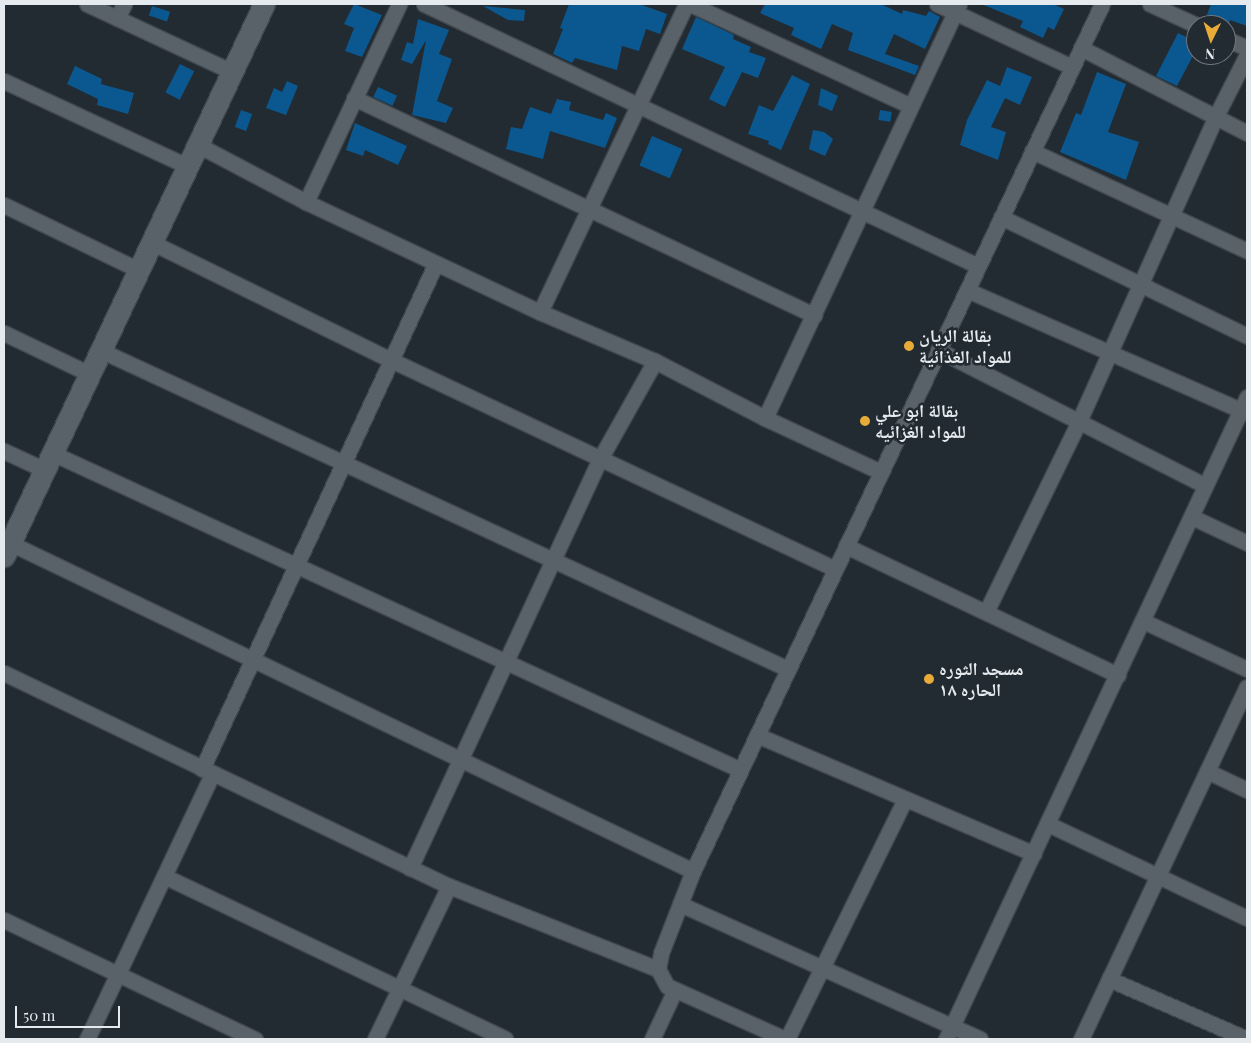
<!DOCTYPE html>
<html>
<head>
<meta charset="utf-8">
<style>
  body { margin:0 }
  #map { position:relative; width:1251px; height:1043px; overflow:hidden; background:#232b32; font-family:"Playfair Display","Noto Naskh Arabic",serif }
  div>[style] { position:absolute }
  .building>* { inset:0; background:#0a588f; transform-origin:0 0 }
  .roads { filter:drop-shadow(1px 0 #40474d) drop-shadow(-1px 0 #40474d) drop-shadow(0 1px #40474d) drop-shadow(0 -1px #40474d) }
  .street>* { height:15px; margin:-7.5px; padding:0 7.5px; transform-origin:7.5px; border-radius:7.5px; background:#596169 }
  .secondary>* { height:21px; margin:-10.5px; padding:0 10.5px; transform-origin:10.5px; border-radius:10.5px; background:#596169 }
  .dots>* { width:14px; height:14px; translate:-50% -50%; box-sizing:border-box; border:2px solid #232b32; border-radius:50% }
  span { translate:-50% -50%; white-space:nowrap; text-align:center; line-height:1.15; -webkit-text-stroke:5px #232b32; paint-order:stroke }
  .poi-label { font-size:18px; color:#e5eaef; font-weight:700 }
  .left { translate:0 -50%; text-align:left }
  .frame { position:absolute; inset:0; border:5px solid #e5eaef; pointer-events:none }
  .north { position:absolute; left:1186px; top:15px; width:50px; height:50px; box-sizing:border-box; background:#232b32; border:1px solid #71777e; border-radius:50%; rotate:184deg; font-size:14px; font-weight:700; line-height:20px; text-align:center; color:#e5eaef }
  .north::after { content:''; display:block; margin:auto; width:18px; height:22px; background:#e9ab38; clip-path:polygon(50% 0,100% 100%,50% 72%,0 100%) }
  .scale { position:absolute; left:15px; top:1006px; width:105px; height:22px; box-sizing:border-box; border:2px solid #e5eaef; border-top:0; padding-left:6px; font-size:15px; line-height:18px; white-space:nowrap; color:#e5eaef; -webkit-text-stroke:4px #232b32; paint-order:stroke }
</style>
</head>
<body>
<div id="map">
  <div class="building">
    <i style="clip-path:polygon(354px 4px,382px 15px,362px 57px,345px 51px,354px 28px,344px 24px)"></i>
    <i style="clip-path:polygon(569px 4px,639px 4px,667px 14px,660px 34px,646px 29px,639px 51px,622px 46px,617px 70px,575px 58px,572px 63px,553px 54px,563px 29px,560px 28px)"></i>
    <i style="clip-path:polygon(765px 4px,881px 4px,902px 14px,903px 10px,926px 16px,929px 11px,940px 17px,925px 49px,894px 34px,885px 54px,919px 66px,915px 75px,848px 50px,853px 33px,832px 24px,821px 49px,791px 35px,794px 28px,760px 13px)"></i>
    <i style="clip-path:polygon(981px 4px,1053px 4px,1064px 9px,1054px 30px,1048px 27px,1043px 38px,1020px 27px,1023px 21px)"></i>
    <i style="clip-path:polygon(1211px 4px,1247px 4px,1247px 26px,1230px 20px,1227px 28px,1205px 20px)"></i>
    <i style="left:152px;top:6px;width:19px;height:10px;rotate:18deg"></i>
    <i style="clip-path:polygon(483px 6px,525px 10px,524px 21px,508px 20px)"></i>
    <i style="clip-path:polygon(696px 17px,734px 35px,733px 39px,751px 47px,749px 52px,766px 58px,758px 78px,742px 72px,725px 107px,709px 99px,725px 67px,682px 49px)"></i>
    <i style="clip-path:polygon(418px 19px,449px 30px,439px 54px,452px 59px,437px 101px,453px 108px,446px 123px,412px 115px,426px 40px,412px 64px,401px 60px,407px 42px,413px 44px)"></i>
    <i style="clip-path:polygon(1178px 33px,1196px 42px,1196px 50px,1177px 86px,1156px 76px)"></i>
    <i style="left:180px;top:64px;width:16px;height:32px;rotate:27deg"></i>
    <i style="clip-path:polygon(75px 66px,102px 79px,101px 84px,134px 93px,128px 114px,97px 105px,98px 99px,67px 84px)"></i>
    <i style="clip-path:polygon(1007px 67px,1032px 77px,1020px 105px,1005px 98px,991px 127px,1006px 132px,998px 160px,960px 145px,967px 120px,987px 80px,1000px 86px)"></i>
    <i style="clip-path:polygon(1097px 72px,1126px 84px,1108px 132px,1139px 142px,1126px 180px,1060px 152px,1076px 113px,1081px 115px)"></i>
    <i style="clip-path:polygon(792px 75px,810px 84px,781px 150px,768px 144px,769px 141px,748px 134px,759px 105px,773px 111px)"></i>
    <i style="clip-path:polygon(287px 81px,298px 86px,286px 115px,266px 108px,274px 88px,282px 92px)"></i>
    <i style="left:378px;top:87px;width:21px;height:11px;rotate:25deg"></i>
    <i style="clip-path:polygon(821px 88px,838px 96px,832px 111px,818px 105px)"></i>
    <i style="clip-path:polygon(557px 99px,571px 102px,569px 110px,603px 120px,606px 113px,617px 118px,605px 148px,550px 131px,543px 159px,506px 149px,511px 127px,522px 129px,530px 107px,551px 114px)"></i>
    <i style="left:241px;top:110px;width:12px;height:18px;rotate:20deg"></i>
    <i style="left:880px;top:110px;width:12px;height:10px;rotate:9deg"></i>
    <i style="clip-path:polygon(355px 123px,407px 146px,398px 165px,365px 150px,363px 156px,346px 150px)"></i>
    <i style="clip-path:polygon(813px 130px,824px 132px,833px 139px,825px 156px,809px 149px)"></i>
    <i style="left:652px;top:136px;width:33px;height:32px;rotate:23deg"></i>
  </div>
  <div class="roads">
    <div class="street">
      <i style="left:87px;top:4px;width:159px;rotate:25deg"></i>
      <i style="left:424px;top:4px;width:613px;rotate:25.31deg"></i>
      <i style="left:690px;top:4px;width:243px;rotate:24.8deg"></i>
      <i style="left:937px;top:4px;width:149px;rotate:25deg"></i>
      <i style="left:1150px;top:4px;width:51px;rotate:24.5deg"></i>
      <i style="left:117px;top:18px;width:16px;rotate:-63deg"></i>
      <i style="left:1226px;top:39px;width:23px;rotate:23deg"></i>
      <i style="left:1081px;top:48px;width:186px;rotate:27.1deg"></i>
      <i style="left:4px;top:81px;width:202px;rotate:24.9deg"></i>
      <i style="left:354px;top:98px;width:509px;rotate:25.26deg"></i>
      <i style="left:198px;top:145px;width:122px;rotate:27.8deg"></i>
      <i style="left:306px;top:202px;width:259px;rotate:25.2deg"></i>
      <i style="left:540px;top:312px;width:125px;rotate:23.1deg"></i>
      <i style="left:655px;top:361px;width:124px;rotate:27.4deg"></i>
      <i style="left:765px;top:418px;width:128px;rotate:25deg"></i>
      <i style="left:1032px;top:151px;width:237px;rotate:24.9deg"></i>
      <i style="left:306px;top:202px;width:219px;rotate:-64.8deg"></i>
      <i style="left:4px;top:205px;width:152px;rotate:25.7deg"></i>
      <i style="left:1001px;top:217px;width:273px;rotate:25.8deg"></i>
      <i style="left:153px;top:243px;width:265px;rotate:26.2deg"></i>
      <i style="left:391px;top:360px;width:491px;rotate:25.2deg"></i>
      <i style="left:967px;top:290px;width:299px;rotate:23.7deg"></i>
      <i style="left:540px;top:312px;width:341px;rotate:-64.6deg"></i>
      <i style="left:4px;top:333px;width:95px;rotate:25.5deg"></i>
      <i style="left:938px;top:350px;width:298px;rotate:26.9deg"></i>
      <i style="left:102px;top:351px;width:756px;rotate:24.87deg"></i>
      <i style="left:765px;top:418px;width:457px;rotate:-64.9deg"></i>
      <i style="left:4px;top:451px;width:45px;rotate:24.9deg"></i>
      <i style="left:52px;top:453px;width:758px;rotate:24.71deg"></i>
      <i style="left:1192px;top:517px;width:61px;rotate:25.3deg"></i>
      <i style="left:10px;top:543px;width:758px;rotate:25.65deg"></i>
      <i style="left:846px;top:546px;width:301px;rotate:25.4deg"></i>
      <i style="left:986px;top:612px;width:212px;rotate:-64deg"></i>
      <i style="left:1079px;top:421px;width:332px;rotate:-65.8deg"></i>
      <i style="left:1215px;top:118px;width:71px;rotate:-63.1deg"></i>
      <i style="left:1143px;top:621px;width:115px;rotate:24.8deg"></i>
      <i style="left:4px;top:673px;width:493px;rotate:25.6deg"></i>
      <i style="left:449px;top:886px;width:225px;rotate:21.7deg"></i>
      <i style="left:757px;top:735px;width:301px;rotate:23.2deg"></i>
      <i style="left:202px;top:769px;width:557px;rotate:-65.18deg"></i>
      <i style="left:1207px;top:771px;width:44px;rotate:25.4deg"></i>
      <i style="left:1048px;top:824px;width:220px;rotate:25.3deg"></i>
      <i style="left:410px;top:868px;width:451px;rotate:-65.1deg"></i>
      <i style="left:600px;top:459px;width:112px;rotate:-60.7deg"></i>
      <i style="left:164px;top:876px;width:378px;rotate:25.5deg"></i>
      <i style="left:680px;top:904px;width:329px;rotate:24.2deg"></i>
      <i style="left:4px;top:920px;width:278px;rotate:25.4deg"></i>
      <i style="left:1109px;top:979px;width:150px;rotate:23.5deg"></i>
      <i style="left:87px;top:1039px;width:293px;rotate:-64.7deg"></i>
      <i style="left:375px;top:1039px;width:170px;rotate:-64.2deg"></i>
      <i style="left:652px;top:1039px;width:54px;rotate:-64.9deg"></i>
      <i style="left:785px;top:1039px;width:129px;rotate:-155.8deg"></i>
      <i style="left:667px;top:986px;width:19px;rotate:-118deg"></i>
      <i style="left:658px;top:969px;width:16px;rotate:-79deg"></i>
      <i style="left:661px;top:953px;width:88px;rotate:-68.7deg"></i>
      <i style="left:693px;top:871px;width:959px;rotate:-64.74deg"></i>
      <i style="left:787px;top:1039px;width:267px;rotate:-63.8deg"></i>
      <i style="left:946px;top:1039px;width:709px;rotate:-64.88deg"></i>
      <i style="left:1081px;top:1039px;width:389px;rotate:-64.8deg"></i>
    </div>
    <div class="secondary">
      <i style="left:4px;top:556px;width:610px;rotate:-64.78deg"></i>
    </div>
  </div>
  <div class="dots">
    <i style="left:909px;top:346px;background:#e9ab38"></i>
    <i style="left:865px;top:421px;background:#e9ab38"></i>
    <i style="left:929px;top:679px;background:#e9ab38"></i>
  </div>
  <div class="poi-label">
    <span class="left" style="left:919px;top:346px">بقالة الريان<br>للمواد الغذائية</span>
    <span class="left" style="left:875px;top:421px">بقالة ابو علي<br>للمواد الغزائيه</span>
    <span class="left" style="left:939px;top:679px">مسجد الثوره<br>الحاره ١٨</span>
  </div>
  <div class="frame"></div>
  <div class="north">N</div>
  <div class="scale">50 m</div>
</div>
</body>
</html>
